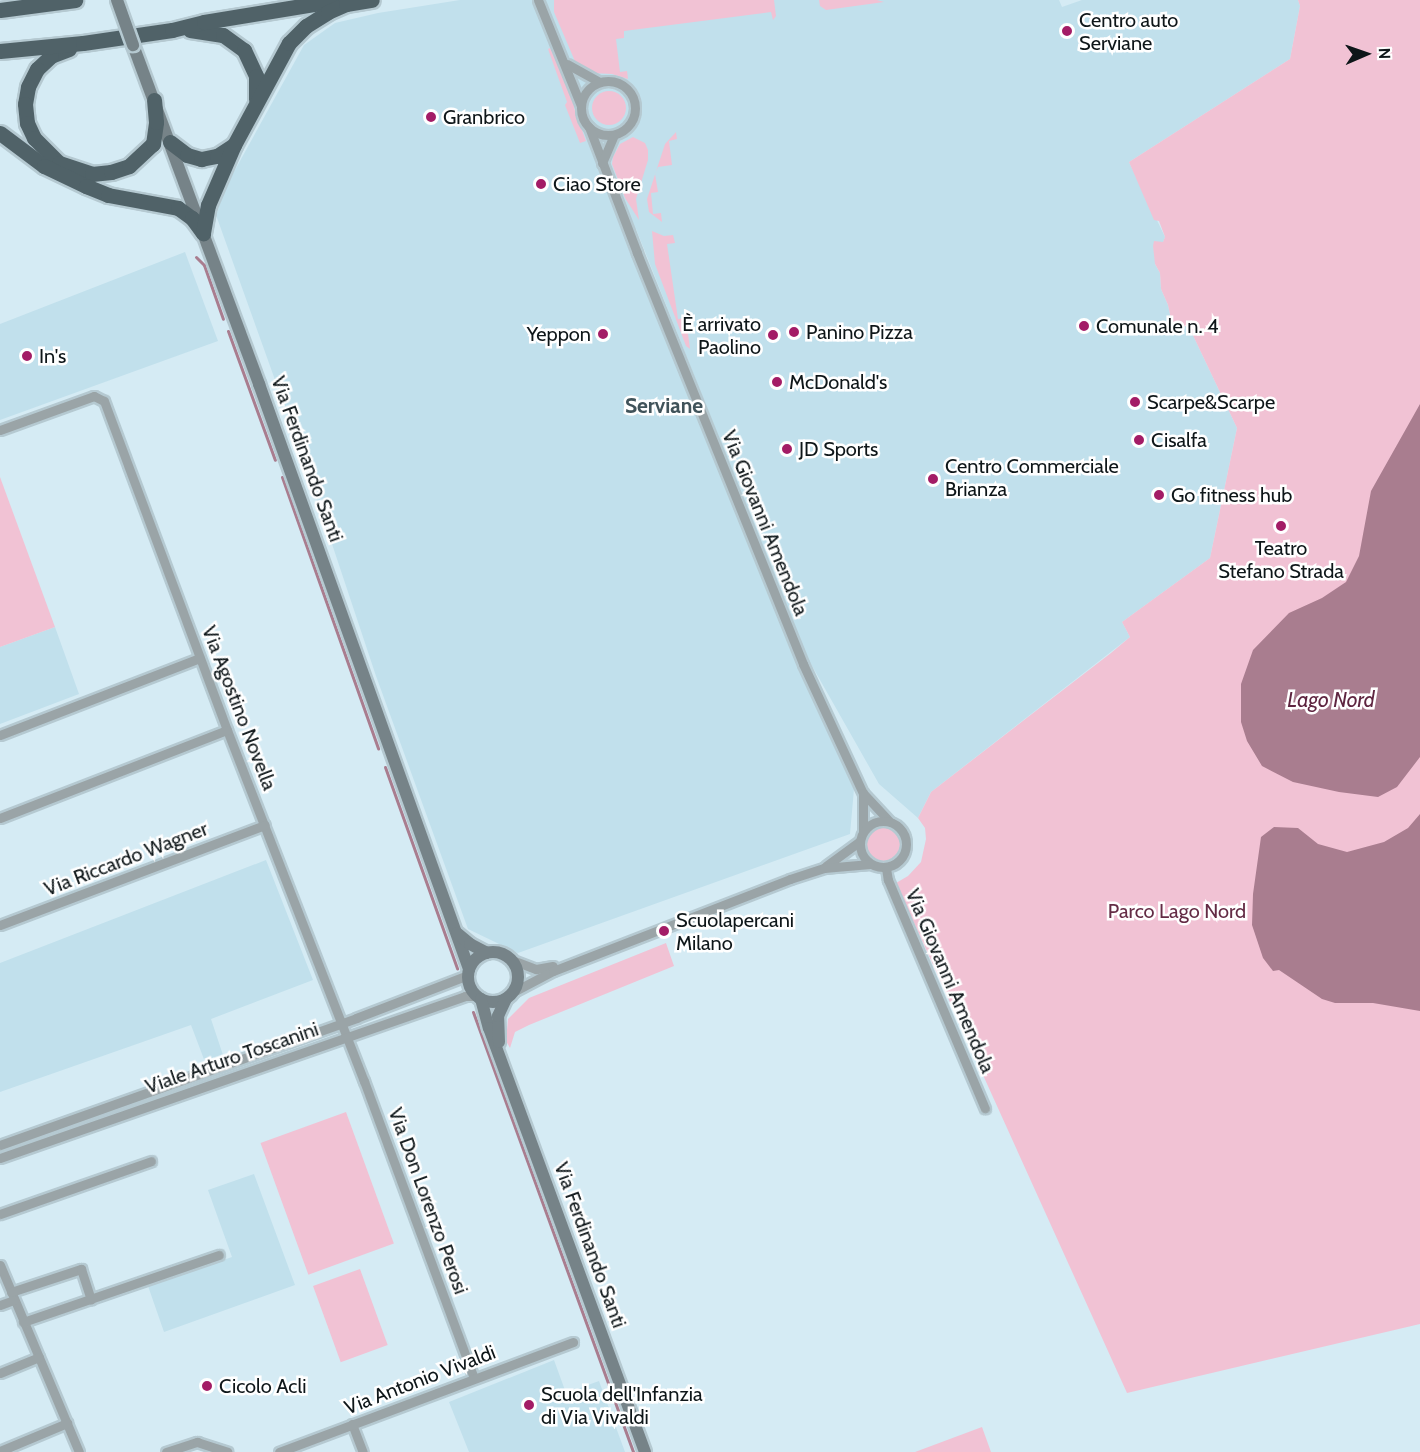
<!DOCTYPE html>
<html>
<head>
<meta charset="utf-8">
<style>
  body { margin:0 }
  #map { position:relative; width:1420px; height:1452px; overflow:hidden; background:#d5ebf4; font-family:Cabin,sans-serif }
  div>[style] { position:absolute }
  .built>* { inset:0; background:#c1e0ec }
  .green>* { inset:0; background:#f1c2d4; transform-origin:0 0 }
  .round { border-radius:50% }
  .water>* { inset:0; background:#a97d8f }
  .stream>* { height:3px; margin:-1.5px; padding:0 1.5px; transform-origin:1.5px; border-radius:1.5px; background:#a97d8f }
  .roads { filter:drop-shadow(2px 0 #b5c9d1) drop-shadow(-2px 0 #b5c9d1) drop-shadow(0 2px #b5c9d1) drop-shadow(0 -2px #b5c9d1) }
  .minor>* { height:9px; margin:-4.5px; padding:0 4.5px; transform-origin:4.5px; border-radius:4.5px; background:#9aa4a7 }
  .minor>.ring { margin:-4.5px; padding:0; box-sizing:content-box; background:none; border:9px solid #9aa4a7; border-radius:50% }
  .secondary>* { height:12px; margin:-6px; padding:0 6px; transform-origin:6px; border-radius:6px; background:#768388 }
  .secondary>.ring { margin:-6px; padding:0; box-sizing:content-box; background:none; border:12px solid #768388; border-radius:50% }
  .trunk>* { height:15px; margin:-7.5px; padding:0 7.5px; transform-origin:7.5px; border-radius:7.5px; background:#506268 }
  .bridges { filter:drop-shadow(2px 0 #b5c9d1) drop-shadow(-2px 0 #b5c9d1) drop-shadow(0 2px #b5c9d1) drop-shadow(0 -2px #b5c9d1) }
  .secondary-bridge>* { height:12px; margin:-6px; padding:0 6px; transform-origin:6px; border-radius:6px; background:#768388 }
  .dots>* { width:16px; height:16px; translate:-50% -50%; box-sizing:border-box; border:3px solid #fff; border-radius:50% }
  span { translate:-50% -50%; white-space:nowrap; text-align:center; line-height:1.15; -webkit-text-stroke:5px #fff; paint-order:stroke }
  .poi-label { font-size:20px; color:#0e1619 }
  .left { translate:0 -50%; text-align:left }
  .right { translate:-100% -50%; text-align:right }
  .street-label { font-size:20px; color:#0e1619 }
  .park-label { font-size:20px; color:#642b45 }
  .neighbourhood-label { font-size:21px; color:#40535a; font-weight:700 }
  .water-label { font-size:21px; color:#5e2540; font-style:italic }
  .north { position:absolute; left:1336px; top:24px; width:60px; height:60px; -webkit-text-stroke:4px #fff; paint-order:stroke; rotate:88deg; font-size:16px; font-weight:700; line-height:24px; text-align:center; color:#0e1619 }
  .north::after { content:''; display:block; margin:auto; width:21px; height:27px; background:#0e1619; clip-path:polygon(50% 0,100% 100%,50% 72%,0 100%) }
</style>
</head>
<body>
<div id="map">
  <div class="built">
    <i style="clip-path:polygon(460px 0,1059px 0,1062px 7px,1082px 0,1298px 0,1300px 6px,1290px 59px,1129px 162px,1165px 237px,1155px 264px,1160px 273px,1161px 289px,1168px 305px,1172px 324px,1189px 327px,1237px 428px,1210px 558px,1122px 622px,1130px 637px,931px 792px,918px 818px,879px 784px,803px 650px,636px 229px,624px 233px,799px 668px,854px 789px,850px 834px,518px 953px,468px 929px,376px 676px,308px 472px,216px 215px,225px 188px,304px 45px,335px 23px,378px 13px)"></i>
    <i style="clip-path:polygon(185px 252px,218px 341px,0 420px,0 324px)"></i>
    <i style="clip-path:polygon(55px 627px,79px 694px,0 724px,0 647px)"></i>
    <i style="clip-path:polygon(266px 860px,313px 980px,211px 1019px,223px 1055px,205px 1062px,191px 1025px,0 1092px,0 963px)"></i>
    <i style="clip-path:polygon(254px 1174px,295px 1285px,164px 1332px,148px 1286px,232px 1257px,208px 1190px)"></i>
    <i style="clip-path:polygon(554px 1360px,566px 1393px,599px 1381px,625px 1452px,469px 1452px,449px 1402px)"></i>
  </div>
  <div class="green">
    <i style="clip-path:polygon(554px 0,774px 0,776px 16px,773px 20px,771px 12px,624px 31px,624px 38px,616px 39px,620px 72px,627px 71px,628px 79px,612px 74px,591px 73px,577px 66px,554px 12px)"></i>
    <i style="clip-path:polygon(819px 0,877px 0,884px 2px,826px 10px,820px 6px)"></i>
    <i style="clip-path:polygon(1298px 0,1420px 0,1420px 1324px,1127px 1393px,896px 883px,908px 876px,921px 862px,926px 839px,925px 828px,918px 818px,931px 792px,1111px 653px,1130px 637px,1122px 622px,1210px 558px,1237px 428px,1189px 327px,1172px 324px,1168px 305px,1161px 289px,1160px 273px,1155px 264px,1153px 246px,1154px 241px,1163px 242px,1165px 237px,1159px 221px,1154px 220px,1129px 162px,1290px 59px,1300px 6px)"></i>
    <i style="clip-path:polygon(550px 48px,574px 95px,574px 108px,586px 141px,580px 143px,565px 105px,567px 102px,548px 49px)"></i>
    <i class="round" style="left:592px;top:91px;width:34px;height:34px"></i>
    <i style="clip-path:polygon(676px 132px,677px 139px,669px 141px,672px 165px,658px 167px,655px 174px,658px 192px,651px 193px,653px 214px,661px 213px,662px 222px,649px 212px,647px 199px,665px 144px)"></i>
    <i style="clip-path:polygon(633px 137px,645px 143px,648px 150px,648px 160px,636px 199px,639px 220px,625px 198px,612px 164px,613px 157px,620px 144px)"></i>
    <i style="clip-path:polygon(652px 231px,664px 236px,673px 235px,675px 243px,667px 244px,678px 319px,686px 318px,690px 349px,686px 346px,655px 264px)"></i>
    <i style="clip-path:polygon(0 477px,55px 627px,0 647px)"></i>
    <i class="round" style="left:866px;top:827px;width:34px;height:34px"></i>
    <i style="clip-path:polygon(666px 943px,674px 966px,529px 1025px,515px 1032px,510px 1048px,506px 1041px,508px 1019px,529px 998px)"></i>
    <i style="left:346px;top:1112px;width:140px;height:91px;rotate:70deg"></i>
    <i style="left:360px;top:1269px;width:81px;height:50px;rotate:70deg"></i>
    <i style="clip-path:polygon(982px 1427px,991px 1452px,915px 1452px)"></i>
  </div>
  <div class="water">
    <i style="clip-path:polygon(1420px 404px,1420px 757px,1397px 787px,1378px 797px,1339px 792px,1293px 782px,1262px 766px,1247px 741px,1241px 722px,1241px 684px,1253px 650px,1289px 613px,1322px 598px,1346px 582px,1359px 556px,1371px 491px)"></i>
    <i style="clip-path:polygon(1420px 814px,1420px 1011px,1373px 1003px,1335px 1003px,1322px 999px,1279px 970px,1273px 971px,1263px 958px,1252px 925px,1253px 894px,1261px 837px,1274px 827px,1298px 828px,1318px 844px,1347px 852px,1384px 842px,1408px 828px)"></i>
  </div>
  <div class="stream">
    <i style="left:196px;top:257px;width:11px;rotate:45deg"></i>
    <i style="left:204px;top:265px;width:57px;rotate:70.6deg"></i>
    <i style="left:228px;top:331px;width:137px;rotate:70deg"></i>
    <i style="left:282px;top:477px;width:288px;rotate:70.5deg"></i>
    <i style="left:385px;top:767px;width:214px;rotate:70.3deg"></i>
    <i style="left:473px;top:1012px;width:468px;rotate:70deg"></i>
  </div>
  <div class="roads">
    <div class="minor">
      <i style="left:538px;top:0;width:114px;rotate:67.9deg"></i>
      <i style="left:567px;top:64px;width:37px;rotate:29deg"></i>
      <i class="ring" style="left:581px;top:81px;width:45px;height:45px"></i>
      <i style="left:589px;top:127px;width:135px;rotate:69.1deg"></i>
      <i style="left:637px;top:253px;width:443px;rotate:68deg"></i>
      <i style="left:803px;top:664px;width:142px;rotate:65.1deg"></i>
      <i style="left:863px;top:793px;width:38px;rotate:47deg"></i>
      <i style="left:602px;top:163px;width:30px;rotate:-67deg"></i>
      <i style="left:0;top:430px;width:100px;rotate:-19.9deg"></i>
      <i style="left:94px;top:396px;width:11px;rotate:27deg"></i>
      <i style="left:104px;top:401px;width:351px;rotate:69.5deg"></i>
      <i style="left:227px;top:730px;width:377px;rotate:68.7deg"></i>
      <i style="left:364px;top:1081px;width:317px;rotate:69.7deg"></i>
      <i style="left:0;top:735px;width:214px;rotate:-21.1deg"></i>
      <i style="left:863px;top:793px;width:38px;rotate:90deg"></i>
      <i style="left:0;top:818px;width:243px;rotate:-21.2deg"></i>
      <i class="ring" style="left:860px;top:821px;width:37px;height:37px"></i>
      <i style="left:826px;top:866px;width:42px;rotate:-36.3deg"></i>
      <i style="left:886px;top:868px;width:12px;rotate:81deg"></i>
      <i style="left:888px;top:880px;width:248px;rotate:67deg"></i>
      <i style="left:0;top:925px;width:283px;rotate:-20.7deg"></i>
      <i style="left:512px;top:960px;width:26px;rotate:21deg"></i>
      <i style="left:536px;top:969px;width:17px;rotate:-10deg"></i>
      <i style="left:513px;top:992px;width:45px;rotate:-27.7deg"></i>
      <i style="left:553px;top:971px;width:254px;rotate:-21.2deg"></i>
      <i style="left:790px;top:879px;width:36px;rotate:-18deg"></i>
      <i style="left:824px;top:868px;width:46px;rotate:-5deg"></i>
      <i style="left:0;top:1145px;width:378px;rotate:-19.6deg"></i>
      <i style="left:356px;top:1018px;width:120px;rotate:-21deg"></i>
      <i style="left:0;top:1158px;width:492px;rotate:-19.2deg"></i>
      <i style="left:465px;top:996px;width:11px"></i>
      <i style="left:0;top:1214px;width:160px;rotate:-19.3deg"></i>
      <i style="left:0;top:1265px;width:203px;rotate:67.1deg"></i>
      <i style="left:11px;top:1292px;width:74px;rotate:-18.2deg"></i>
      <i style="left:81px;top:1269px;width:32px;rotate:72deg"></i>
      <i style="left:0;top:1305px;width:15px;rotate:-20deg"></i>
      <i style="left:23px;top:1322px;width:207px;rotate:-18.9deg"></i>
      <i style="left:0;top:1373px;width:42px;rotate:-22.3deg"></i>
      <i style="left:352px;top:1424px;width:30px;rotate:69deg"></i>
      <i style="left:0;top:1451px;width:73px;rotate:-22.7deg"></i>
      <i style="left:166px;top:1452px;width:33px;rotate:-18deg"></i>
      <i style="left:197px;top:1442px;width:32px;rotate:18deg"></i>
      <i style="left:279px;top:1452px;width:314px;rotate:-20.5deg"></i>
    </div>
    <div class="secondary">
      <i style="left:133px;top:45px;width:362px;rotate:69.6deg"></i>
      <i style="left:259px;top:384px;width:622px;rotate:70.25deg"></i>
      <i style="left:457px;top:933px;width:17px;rotate:40deg"></i>
      <i style="left:470px;top:944px;width:19px;rotate:28deg"></i>
      <i class="ring" style="left:468px;top:952px;width:38px;height:38px"></i>
      <i style="left:481px;top:999px;width:30px;rotate:75deg"></i>
      <i style="left:489px;top:1028px;width:452px;rotate:69.8deg"></i>
      <i style="left:499px;top:1042px;width:26px;rotate:-92deg"></i>
      <i style="left:498px;top:1016px;width:19px;rotate:-65deg"></i>
    </div>
    <div class="trunk">
      <i style="left:0;top:10px;width:76px;rotate:-7.6deg"></i>
      <i style="left:190px;top:30px;width:33px;rotate:9deg"></i>
      <i style="left:223px;top:35px;width:26px;rotate:36deg"></i>
      <i style="left:244px;top:50px;width:29px;rotate:65deg"></i>
      <i style="left:256px;top:76px;width:23px;rotate:90deg"></i>
      <i style="left:69px;top:49px;width:19px;rotate:159deg"></i>
      <i style="left:51px;top:56px;width:19px;rotate:137deg"></i>
      <i style="left:37px;top:69px;width:20px;rotate:117deg"></i>
      <i style="left:28px;top:87px;width:17px;rotate:100deg"></i>
      <i style="left:25px;top:104px;width:19px;rotate:84deg"></i>
      <i style="left:27px;top:123px;width:17px;rotate:65deg"></i>
      <i style="left:34px;top:138px;width:35px;rotate:45deg"></i>
      <i style="left:59px;top:163px;width:35px;rotate:18deg"></i>
      <i style="left:92px;top:174px;width:19px;rotate:-6deg"></i>
      <i style="left:111px;top:172px;width:19px;rotate:-18deg"></i>
      <i style="left:129px;top:166px;width:33px;rotate:-43deg"></i>
      <i style="left:153px;top:144px;width:22px;rotate:-82deg"></i>
      <i style="left:156px;top:122px;width:22px;rotate:-95deg"></i>
      <i style="left:0;top:51px;width:83px;rotate:-5.5deg"></i>
      <i style="left:83px;top:43px;width:90px;rotate:-8.3deg"></i>
      <i style="left:172px;top:30px;width:33px;rotate:-14deg"></i>
      <i style="left:204px;top:22px;width:136px;rotate:-9.3deg"></i>
      <i style="left:0;top:133px;width:55px;rotate:36.9deg"></i>
      <i style="left:44px;top:166px;width:47px;rotate:25.5deg"></i>
      <i style="left:86px;top:186px;width:24px;rotate:22deg"></i>
      <i style="left:108px;top:195px;width:71px;rotate:10.5deg"></i>
      <i style="left:178px;top:208px;width:17px;rotate:36deg"></i>
      <i style="left:192px;top:218px;width:19px;rotate:54deg"></i>
      <i style="left:170px;top:142px;width:21px;rotate:37deg"></i>
      <i style="left:187px;top:155px;width:15px;rotate:16deg"></i>
      <i style="left:201px;top:159px;width:16px;rotate:-11deg"></i>
      <i style="left:217px;top:156px;width:20px;rotate:-33deg"></i>
      <i style="left:203px;top:233px;width:28px;rotate:-80deg"></i>
      <i style="left:208px;top:205px;width:65px;rotate:-66.6deg"></i>
      <i style="left:234px;top:145px;width:116px;rotate:-61.7deg"></i>
      <i style="left:289px;top:43px;width:24px;rotate:-45deg"></i>
      <i style="left:306px;top:26px;width:26px;rotate:-32deg"></i>
      <i style="left:328px;top:12px;width:20px;rotate:-24deg"></i>
      <i style="left:346px;top:4px;width:26px;rotate:-9deg"></i>
    </div>
  </div>
  <div class="bridges">
    <div class="secondary-bridge">
      <i style="left:117px;top:0;width:48px;rotate:70.4deg"></i>
    </div>
  </div>
  <div class="dots">
    <i style="left:1067px;top:31px;background:#a31c66"></i>
    <i style="left:431px;top:117px;background:#a31c66"></i>
    <i style="left:541px;top:184px;background:#a31c66"></i>
    <i style="left:1084px;top:326px;background:#a31c66"></i>
    <i style="left:794px;top:332px;background:#a31c66"></i>
    <i style="left:603px;top:334px;background:#a31c66"></i>
    <i style="left:773px;top:335px;background:#a31c66"></i>
    <i style="left:27px;top:356px;background:#a31c66"></i>
    <i style="left:777px;top:382px;background:#a31c66"></i>
    <i style="left:1135px;top:402px;background:#a31c66"></i>
    <i style="left:1139px;top:440px;background:#a31c66"></i>
    <i style="left:787px;top:449px;background:#a31c66"></i>
    <i style="left:933px;top:479px;background:#a31c66"></i>
    <i style="left:1159px;top:495px;background:#a31c66"></i>
    <i style="left:1281px;top:526px;background:#a31c66"></i>
    <i style="left:664px;top:931px;background:#a31c66"></i>
    <i style="left:207px;top:1386px;background:#a31c66"></i>
    <i style="left:529px;top:1405px;background:#a31c66"></i>
  </div>
  <div class="poi-label">
    <span class="left" style="left:1079px;top:32px">Centro auto<br>Serviane</span>
    <span class="left" style="left:443px;top:117px">Granbrico</span>
    <span class="left" style="left:553px;top:184px">Ciao Store</span>
    <span class="right" style="left:761px;top:336px">È arrivato<br>Paolino</span>
    <span class="left" style="left:1096px;top:326px">Comunale n. 4</span>
    <span class="left" style="left:806px;top:332px">Panino Pizza</span>
    <span class="right" style="left:591px;top:334px">Yeppon</span>
    <span class="left" style="left:39px;top:356px">In's</span>
    <span class="left" style="left:789px;top:382px">McDonald's</span>
    <span class="left" style="left:1147px;top:402px">Scarpe&amp;Scarpe</span>
    <span class="left" style="left:1151px;top:440px">Cisalfa</span>
    <span class="left" style="left:799px;top:449px">JD Sports</span>
    <span class="left" style="left:945px;top:478px">Centro Commerciale<br>Brianza</span>
    <span class="left" style="left:1171px;top:495px">Go fitness hub</span>
    <span style="left:1281px;top:560px">Teatro<br>Stefano Strada</span>
    <span class="left" style="left:676px;top:932px">Scuolapercani<br>Milano</span>
    <span class="left" style="left:219px;top:1386px">Cicolo Acli</span>
    <span class="left" style="left:541px;top:1406px">Scuola dell'Infanzia<br>di Via Vivaldi</span>
  </div>
  <div class="street-label">
    <span style="left:307px;top:459px;rotate:70deg">Via Ferdinando Santi</span>
    <span style="left:765px;top:523px;rotate:68deg">Via Giovanni Amendola</span>
    <span style="left:239px;top:708px;rotate:69deg">Via Agostino Novella</span>
    <span style="left:126px;top:859px;rotate:-21deg">Via Riccardo Wagner</span>
    <span style="left:950px;top:981px;rotate:67deg">Via Giovanni Amendola</span>
    <span style="left:232px;top:1058px;rotate:-19deg">Viale Arturo Toscanini</span>
    <span style="left:428px;top:1201px;rotate:70deg">Via Don Lorenzo Perosi</span>
    <span style="left:590px;top:1245px;rotate:70deg">Via Ferdinando Santi</span>
    <span style="left:420px;top:1380px;rotate:-21deg">Via Antonio Vivaldi</span>
  </div>
  <div class="park-label">
    <span style="left:1177px;top:911px">Parco Lago Nord</span>
  </div>
  <div class="neighbourhood-label">
    <span style="left:664px;top:406px">Serviane</span>
  </div>
  <div class="water-label">
    <span style="left:1331px;top:700px">Lago Nord</span>
  </div>
  <div class="north">N</div>
</div>
</body>
</html>
